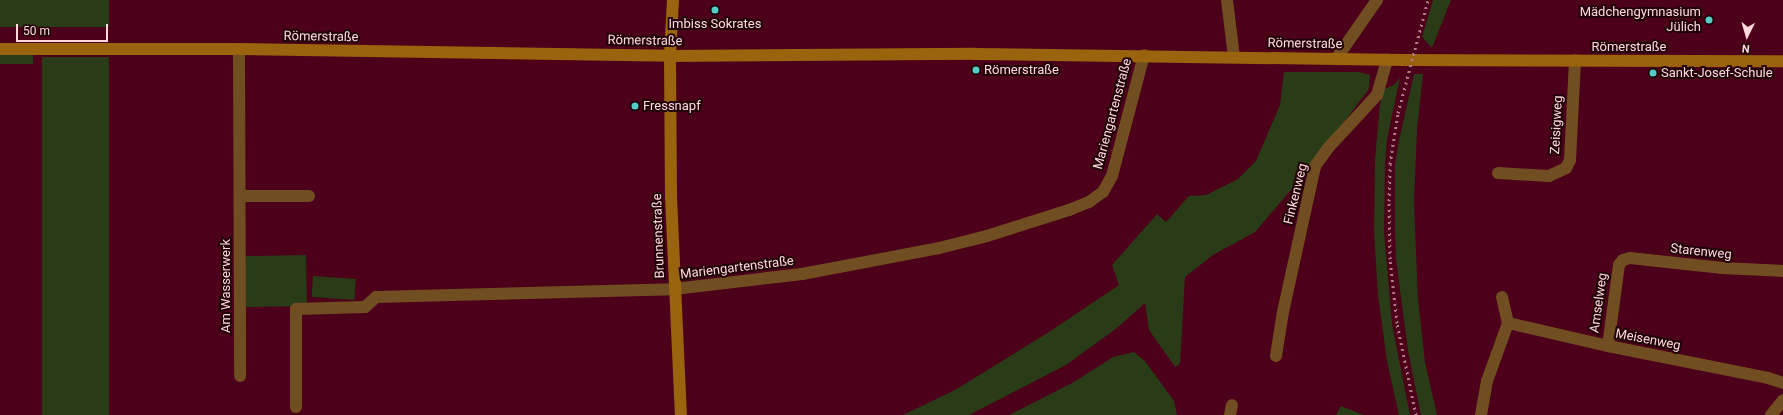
<!DOCTYPE html>
<html>
<head>
<meta charset="utf-8">
<style>
  body { margin:0 }
  #map { position:relative; width:1783px; height:415px; overflow:hidden; background:#4c0019; font-family:Roboto,sans-serif }
  div>[style] { position:absolute }
  .green>* { inset:0; background:#2a3b17; transform-origin:0 0 }
  .street>* { height:12px; margin:-6px; padding:0 6px; transform-origin:6px; border-radius:6px; background:#704e22 }
  .secondary>* { height:12px; margin:-6px; padding:0 6px; transform-origin:6px; border-radius:6px; background:#9a630d }
  .rail>* { height:3px; margin-top:-1.5px; transform-origin:0; background:repeating-linear-gradient(90deg,#b07986 0 2px,transparent 0 6px) }
  .dots>* { width:11px; height:11px; translate:-50% -50%; box-sizing:border-box; border:2px solid #200309; border-radius:50% }
  span { translate:-50% -50%; white-space:nowrap; text-align:center; line-height:1.15; -webkit-text-stroke:4px #200309; paint-order:stroke }
  .poi-label { font-size:13px; color:#fed8dc }
  .right { translate:-100% -50%; text-align:right }
  .left { translate:0 -50%; text-align:left }
  .street-label { font-size:13px; color:#fed8dc }
  .north { position:absolute; left:1727px; top:16px; width:40px; height:40px; -webkit-text-stroke:3px #200309; paint-order:stroke; rotate:185deg; font-size:11px; font-weight:700; line-height:16px; text-align:center; color:#fed8dc }
  .north::after { content:''; display:block; margin:auto; width:14px; height:18px; background:#fed8dc; clip-path:polygon(50% 0,100% 100%,50% 72%,0 100%) }
  .scale { position:absolute; left:16px; top:24px; width:92px; height:18px; box-sizing:border-box; border:2px solid #fed8dc; border-top:0; padding-left:5px; font-size:12px; line-height:14px; white-space:nowrap; color:#fed8dc; -webkit-text-stroke:3px #200309; paint-order:stroke }
</style>
</head>
<body>
<div id="map">
  <div class="green">
    <i style="left:0;top:0;width:109px;height:27px"></i>
    <i style="clip-path:polygon(1433px 0,1451px 0,1432px 48px,1422px 37px)"></i>
    <i style="left:0;top:55px;width:33px;height:9px"></i>
    <i style="left:42px;top:57px;width:67px;height:358px"></i>
    <i style="clip-path:polygon(1284px 72px,1358px 72px,1370px 75px,1369px 89px,1308px 170px,1255px 232px,1213px 255px,1185px 277px,1180px 364px,1175px 367px,1149px 330px,1145px 303px,1117px 328px,1066px 365px,969px 415px,903px 415px,955px 390px,1049px 332px,1119px 285px,1112px 265px,1157px 214px,1166px 222px,1189px 196px,1206px 195px,1238px 179px,1256px 161px,1280px 105px)"></i>
    <i style="clip-path:polygon(1414px 74px,1423px 74px,1417px 130px,1414px 202px,1418px 299px,1425px 362px,1437px 415px,1421px 415px,1408px 351px,1396px 259px,1395px 230px,1395px 165px,1399px 140px)"></i>
    <i style="clip-path:polygon(1400px 78px,1387px 139px,1385px 164px,1384px 231px,1392px 324px,1410px 415px,1399px 415px,1387px 361px,1378px 295px,1374px 232px,1375px 160px,1380px 104px,1384px 89px,1394px 85px)"></i>
    <i style="left:306px;top:255px;width:51px;height:64px;rotate:89deg"></i>
    <i style="left:313px;top:276px;width:43px;height:21px;rotate:4deg"></i>
    <i style="clip-path:polygon(1134px 352px,1145px 361px,1174px 401px,1177px 415px,1009px 415px,1074px 382px,1113px 357px)"></i>
    <i style="clip-path:polygon(1341px 406px,1364px 415px,1336px 415px)"></i>
  </div>
  <div class="street">
    <i style="left:1227px;top:0;width:57px;rotate:83deg"></i>
    <i style="left:239px;top:49px;width:327px;rotate:89.8deg"></i>
    <i style="left:1336px;top:59px;width:72px;rotate:-55.2deg"></i>
    <i style="left:1498px;top:173px;width:51px;rotate:3.4deg"></i>
    <i style="left:1549px;top:176px;width:19px;rotate:-25deg"></i>
    <i style="left:1566px;top:168px;width:9px;rotate:-63deg"></i>
    <i style="left:1570px;top:160px;width:100px;rotate:-87.1deg"></i>
    <i style="left:240px;top:196px;width:69px"></i>
    <i style="left:1502px;top:297px;width:27px;rotate:77deg"></i>
    <i style="left:1508px;top:323px;width:103px;rotate:13deg"></i>
    <i style="left:1608px;top:346px;width:163px;rotate:11.3deg"></i>
    <i style="left:1768px;top:378px;width:16px;rotate:18deg"></i>
    <i style="left:1608px;top:346px;width:82px;rotate:-82.3deg"></i>
    <i style="left:1619px;top:265px;width:6px;rotate:-51deg"></i>
    <i style="left:1623px;top:260px;width:7px;rotate:-16deg"></i>
    <i style="left:1630px;top:258px;width:93px;rotate:6.2deg"></i>
    <i style="left:1722px;top:268px;width:61px;rotate:2.8deg"></i>
    <i style="left:1276px;top:356px;width:45px;rotate:-81deg"></i>
    <i style="left:1283px;top:312px;width:149px;rotate:-77.6deg"></i>
    <i style="left:1315px;top:166px;width:22px;rotate:-54deg"></i>
    <i style="left:1328px;top:148px;width:72px;rotate:-47.2deg"></i>
    <i style="left:1377px;top:95px;width:37px;rotate:-74deg"></i>
    <i style="left:296px;top:407px;width:98px;rotate:-90deg"></i>
    <i style="left:296px;top:309px;width:69px;rotate:-1.7deg"></i>
    <i style="left:365px;top:307px;width:15px;rotate:-42deg"></i>
    <i style="left:376px;top:297px;width:298px;rotate:-1.5deg"></i>
    <i style="left:674px;top:289px;width:129px;rotate:-6.7deg"></i>
    <i style="left:802px;top:274px;width:139px;rotate:-10.7deg"></i>
    <i style="left:939px;top:248px;width:49px;rotate:-14deg"></i>
    <i style="left:987px;top:236px;width:86px;rotate:-17.6deg"></i>
    <i style="left:1069px;top:210px;width:22px;rotate:-22deg"></i>
    <i style="left:1089px;top:202px;width:17px;rotate:-36deg"></i>
    <i style="left:1103px;top:192px;width:18px;rotate:-61deg"></i>
    <i style="left:1112px;top:176px;width:125px;rotate:-75.2deg"></i>
    <i style="left:1230px;top:415px;width:10px;rotate:-79deg"></i>
    <i style="left:1481px;top:415px;width:35px;rotate:-80deg"></i>
    <i style="left:1487px;top:381px;width:62px;rotate:-70.1deg"></i>
    <i style="left:1771px;top:415px;width:19px;rotate:-51deg"></i>
  </div>
  <div class="secondary">
    <i style="left:673px;top:0;width:56px;rotate:93.1deg"></i>
    <i style="left:670px;top:56px;width:141px;rotate:89.6deg"></i>
    <i style="left:671px;top:197px;width:218px;rotate:87.4deg"></i>
    <i style="left:0;top:49px;width:239px"></i>
    <i style="left:239px;top:49px;width:431px;rotate:0.9deg"></i>
    <i style="left:670px;top:56px;width:305px;rotate:-0.4deg"></i>
    <i style="left:975px;top:54px;width:429px;rotate:0.8deg"></i>
    <i style="left:1404px;top:60px;width:379px;rotate:0.2deg"></i>
  </div>
  <div class="rail">
    <i style="left:1416px;top:415px;width:94px;rotate:-101.7deg"></i>
    <i style="left:1397px;top:323px;width:64px;rotate:-96.2deg"></i>
    <i style="left:1390px;top:259px;width:58px;rotate:-91deg"></i>
    <i style="left:1389px;top:201px;width:37px;rotate:-88deg"></i>
    <i style="left:1390px;top:164px;width:52px;rotate:-81.1deg"></i>
    <i style="left:1398px;top:113px;width:117px;rotate:-75.1deg"></i>
  </div>
  <div class="dots">
    <i style="left:715px;top:10px;background:#54cdc7"></i>
    <i style="left:1709px;top:20px;background:#54cdc7"></i>
    <i style="left:976px;top:70px;background:#54cdc7"></i>
    <i style="left:1653px;top:73px;background:#54cdc7"></i>
    <i style="left:635px;top:106px;background:#54cdc7"></i>
  </div>
  <div class="poi-label">
    <span class="right" style="left:1701px;top:20px">Mädchengymnasium<br>Jülich</span>
    <span style="left:715px;top:24px">Imbiss Sokrates</span>
    <span class="left" style="left:984px;top:70px">Römerstraße</span>
    <span class="left" style="left:1661px;top:73px">Sankt-Josef-Schule</span>
    <span class="left" style="left:643px;top:106px">Fressnapf</span>
  </div>
  <div class="street-label">
    <span style="left:321px;top:37px;rotate:1deg">Römerstraße</span>
    <span style="left:645px;top:41px;rotate:1deg">Römerstraße</span>
    <span style="left:1305px;top:44px;rotate:1deg">Römerstraße</span>
    <span style="left:1629px;top:47px">Römerstraße</span>
    <span style="left:1113px;top:114px;rotate:-75deg">Mariengartenstraße</span>
    <span style="left:1557px;top:125px;rotate:-87deg">Zeisigweg</span>
    <span style="left:1296px;top:194px;rotate:-76deg">Finkenweg</span>
    <span style="left:659px;top:236px;rotate:-92deg">Brunnenstraße</span>
    <span style="left:1701px;top:252px;rotate:6deg">Starenweg</span>
    <span style="left:737px;top:268px;rotate:-7deg">Mariengartenstraße</span>
    <span style="left:226px;top:286px;rotate:-90deg">Am Wasserwerk</span>
    <span style="left:1599px;top:303px;rotate:-82deg">Amselweg</span>
    <span style="left:1648px;top:340px;rotate:11deg">Meisenweg</span>
  </div>
  <div class="north">N</div>
  <div class="scale">50 m</div>
</div>
</body>
</html>
